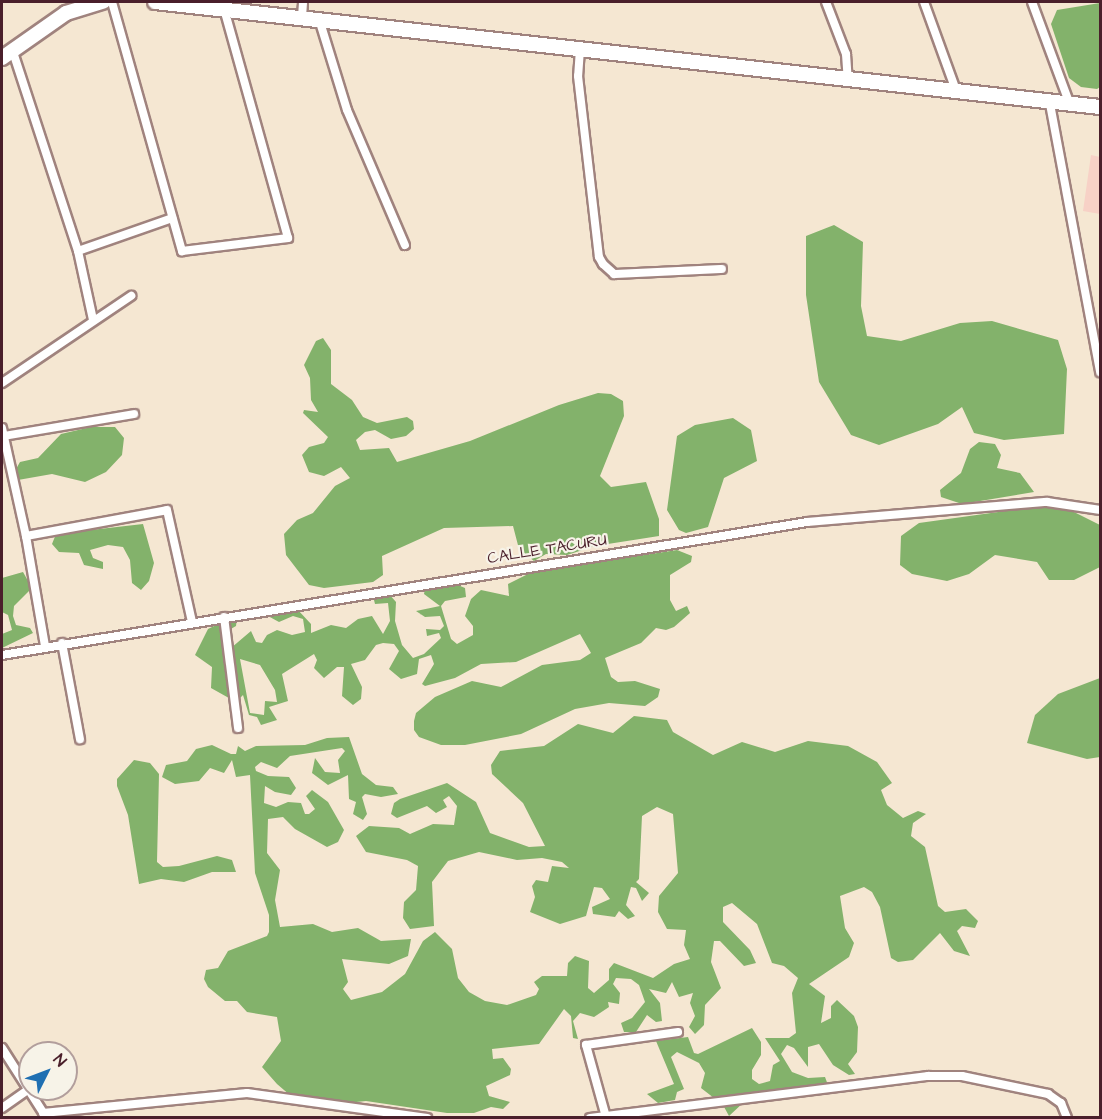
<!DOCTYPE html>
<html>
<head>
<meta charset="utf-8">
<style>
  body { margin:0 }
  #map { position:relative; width:1102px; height:1119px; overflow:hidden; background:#f5e7d2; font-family:"Architects Daughter",sans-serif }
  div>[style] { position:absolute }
  .built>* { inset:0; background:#f7d1c6 }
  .forest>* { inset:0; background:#83b26b }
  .roads { filter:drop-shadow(2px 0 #a0837e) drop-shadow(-2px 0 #a0837e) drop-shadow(0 2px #a0837e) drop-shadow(0 -2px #a0837e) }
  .street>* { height:8px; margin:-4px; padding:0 4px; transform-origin:4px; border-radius:4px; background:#fff }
  .primary>* { height:14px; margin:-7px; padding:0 7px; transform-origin:7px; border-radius:7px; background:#fff }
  span { translate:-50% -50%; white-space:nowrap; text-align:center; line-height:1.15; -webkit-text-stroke:4.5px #f7f3e8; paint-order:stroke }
  .street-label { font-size:16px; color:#4a1f2b }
  .frame { position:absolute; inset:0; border:3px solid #4a1f2b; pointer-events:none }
  .north { position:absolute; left:18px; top:1041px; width:60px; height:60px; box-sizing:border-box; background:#f7f3e8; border:2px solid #b29e9c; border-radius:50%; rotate:48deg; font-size:16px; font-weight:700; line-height:24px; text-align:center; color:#4a1f2b }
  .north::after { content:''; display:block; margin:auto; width:21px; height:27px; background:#1f6fb2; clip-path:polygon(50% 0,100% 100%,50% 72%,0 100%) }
</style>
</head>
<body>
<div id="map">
  <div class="built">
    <i style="clip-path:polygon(1091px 155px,1100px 157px,1100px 214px,1083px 211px)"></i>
  </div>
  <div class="forest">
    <i style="clip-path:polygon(1100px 3px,1100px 87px,1097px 89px,1081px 87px,1069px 78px,1051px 24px,1057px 10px)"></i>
    <i style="clip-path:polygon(834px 225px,863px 242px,861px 306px,867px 336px,901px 341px,960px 323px,992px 321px,1058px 340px,1067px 369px,1064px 434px,1004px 440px,974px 433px,962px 407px,938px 424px,879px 445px,851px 435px,819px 382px,806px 295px,806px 236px)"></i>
    <i style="clip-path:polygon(323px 338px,331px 350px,331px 384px,352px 400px,363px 417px,377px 423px,407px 417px,413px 421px,414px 429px,406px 436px,391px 439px,375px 430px,365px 432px,356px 440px,360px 450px,389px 448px,397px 462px,470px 441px,559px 405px,598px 393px,611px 394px,623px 401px,624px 416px,600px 476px,611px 487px,646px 482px,659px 519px,659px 536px,595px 546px,567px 555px,546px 554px,534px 561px,519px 549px,513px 526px,444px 528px,382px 556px,383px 575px,373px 582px,324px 588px,309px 585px,286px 555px,284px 534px,297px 520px,313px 513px,335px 486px,350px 478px,341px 467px,324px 476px,309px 472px,302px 455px,309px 447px,324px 443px,328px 437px,303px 413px,304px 410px,318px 412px,311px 400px,310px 378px,304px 365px,316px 341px)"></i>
    <i style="clip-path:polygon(733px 418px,751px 430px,757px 461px,724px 478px,708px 527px,686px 533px,679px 530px,667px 510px,677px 436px,695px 425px)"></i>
    <i style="clip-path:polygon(91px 427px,115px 427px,124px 438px,122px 455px,106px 472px,85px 482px,52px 474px,18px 480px,16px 469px,20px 462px,38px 458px,61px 434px)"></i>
    <i style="clip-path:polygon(979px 442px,995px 444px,1001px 455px,997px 468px,1020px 473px,1034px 492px,962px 504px,941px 497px,940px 490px,961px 473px,970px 449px)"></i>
    <i style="clip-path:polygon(1035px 507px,1066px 508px,1100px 525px,1100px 567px,1074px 580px,1049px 580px,1037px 562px,995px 555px,969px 574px,947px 581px,912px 574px,900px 565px,901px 536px,919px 523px)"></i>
    <i style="clip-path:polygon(143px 524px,154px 563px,149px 581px,141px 590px,132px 583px,130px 560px,123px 547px,108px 545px,90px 550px,93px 558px,103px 562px,103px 569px,84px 565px,79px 553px,59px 552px,52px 544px,56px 534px)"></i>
    <i style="clip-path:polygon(evenodd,677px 550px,692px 556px,691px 562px,670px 575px,670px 600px,676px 611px,687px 606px,690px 613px,674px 627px,666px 630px,656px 628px,641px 643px,605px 658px,611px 677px,618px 682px,635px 681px,660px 689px,658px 697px,645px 706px,609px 703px,575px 709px,521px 734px,465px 745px,441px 745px,419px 737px,414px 730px,414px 721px,416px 713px,435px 697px,472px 681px,501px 687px,542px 665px,580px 660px,591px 653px,580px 634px,516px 662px,481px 664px,455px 678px,425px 686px,422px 684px,434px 664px,431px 655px,419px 659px,417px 674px,401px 679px,389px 669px,399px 651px,394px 644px,383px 643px,376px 645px,365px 660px,351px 664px,362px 687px,361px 699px,353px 705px,342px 696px,344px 667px,337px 667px,324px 678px,314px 668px,317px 660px,314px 654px,282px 674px,288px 701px,269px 707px,277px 720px,261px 725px,257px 717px,249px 715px,243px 695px,236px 702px,211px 688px,212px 667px,195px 655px,208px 629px,230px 618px,237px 618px,236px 626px,229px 630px,231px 648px,251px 631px,256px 642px,262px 643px,267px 635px,277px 630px,292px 635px,305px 632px,303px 619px,293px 616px,279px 622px,268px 616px,297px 609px,311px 624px,311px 633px,331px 625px,346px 628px,358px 619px,372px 616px,383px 634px,390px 621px,388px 603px,375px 604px,374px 600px,389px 594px,396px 602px,395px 621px,402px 645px,413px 658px,424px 654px,441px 638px,439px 633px,427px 636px,426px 629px,440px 630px,444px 626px,440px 616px,425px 617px,416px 611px,440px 606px,424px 594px,425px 589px,453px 583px,465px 588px,466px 597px,445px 601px,441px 606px,451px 639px,457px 644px,473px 635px,473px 626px,465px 616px,471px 599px,481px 590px,509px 596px,508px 584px,532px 572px,677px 550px,240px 659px,260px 665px,275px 690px,277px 702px,265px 701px,264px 715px,250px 713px,240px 659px)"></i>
    <i style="clip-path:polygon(23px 572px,32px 588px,14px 606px,13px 616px,16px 625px,30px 628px,33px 633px,2px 648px,2px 634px,12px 630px,8px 615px,2px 612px,2px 578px)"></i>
    <i style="clip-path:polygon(1100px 678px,1100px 757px,1087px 759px,1027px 743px,1035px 715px,1058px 694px)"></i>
    <i style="clip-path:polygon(634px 716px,667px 720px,673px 732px,713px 755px,742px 742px,775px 752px,808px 741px,848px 746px,877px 762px,892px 783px,881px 790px,887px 805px,903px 818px,918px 811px,926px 814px,913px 823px,911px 836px,925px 847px,938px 906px,945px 912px,966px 909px,978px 921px,975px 928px,962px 926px,957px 931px,970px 956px,954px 951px,940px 933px,913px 960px,898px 962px,891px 958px,880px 907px,872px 892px,864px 887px,840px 896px,845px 928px,854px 943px,849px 957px,809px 984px,825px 996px,821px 1023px,831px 1018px,831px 1006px,837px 1000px,854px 1016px,858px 1027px,857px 1052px,848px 1064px,855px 1074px,849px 1075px,833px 1065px,819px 1044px,808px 1047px,808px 1067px,794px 1048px,787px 1045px,781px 1054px,792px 1072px,808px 1078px,825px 1077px,828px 1085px,744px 1102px,729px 1116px,723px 1105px,701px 1088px,705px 1073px,699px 1063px,677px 1052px,671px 1057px,684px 1089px,677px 1092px,675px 1100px,658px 1103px,647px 1094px,674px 1084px,656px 1041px,688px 1037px,694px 1053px,698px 1054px,752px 1028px,761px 1042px,761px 1055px,752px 1070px,752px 1079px,759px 1084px,770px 1081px,773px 1065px,780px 1061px,765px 1038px,789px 1038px,796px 1033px,792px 993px,798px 978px,784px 966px,772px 963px,757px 924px,732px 903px,723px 907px,723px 922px,750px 950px,756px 963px,744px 966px,720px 941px,714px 941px,711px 962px,721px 988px,705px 1005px,704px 1025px,695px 1034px,689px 1027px,695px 1016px,690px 1003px,693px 993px,679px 997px,672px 982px,666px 993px,649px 989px,660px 1003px,662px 1021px,656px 1022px,647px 1015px,636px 1032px,624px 1032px,621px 1023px,632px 1018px,645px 1002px,639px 985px,631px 979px,616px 978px,613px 984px,620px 993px,619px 1004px,608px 1002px,609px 1007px,594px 1017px,580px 1013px,573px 1021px,578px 1039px,573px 1038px,571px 1016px,564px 1009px,539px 1044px,492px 1049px,493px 1059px,503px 1058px,511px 1069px,510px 1075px,486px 1086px,489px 1096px,510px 1102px,503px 1109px,491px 1107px,474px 1113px,447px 1113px,366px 1101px,337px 1104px,291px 1096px,277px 1084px,262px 1067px,281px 1041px,277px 1017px,247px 1012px,237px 1001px,225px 1001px,208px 987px,204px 979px,206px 970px,218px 968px,228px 951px,267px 936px,269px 932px,269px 915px,255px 873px,250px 775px,236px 777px,232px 760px,224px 773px,210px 768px,199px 781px,175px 784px,162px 777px,166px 765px,187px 761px,196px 749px,212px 745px,231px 754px,236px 754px,238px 746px,245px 751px,256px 746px,305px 745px,327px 738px,349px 737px,362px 774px,376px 785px,393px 787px,398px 794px,381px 797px,365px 794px,362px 797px,367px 814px,363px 820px,353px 814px,356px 802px,349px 799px,348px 775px,328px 785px,312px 773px,315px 758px,325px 772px,340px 773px,338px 760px,345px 751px,342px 748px,290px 756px,277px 768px,261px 762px,255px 767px,256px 771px,268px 776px,289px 777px,296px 788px,291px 795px,275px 792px,265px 786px,264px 803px,276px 807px,288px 802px,301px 803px,305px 814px,309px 814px,315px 809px,306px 796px,312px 790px,328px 802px,344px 830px,338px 842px,327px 847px,295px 829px,283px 817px,268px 819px,267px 853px,280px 870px,275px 900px,280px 927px,313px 924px,332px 932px,358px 928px,381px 941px,411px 939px,408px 956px,389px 964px,342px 959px,348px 982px,343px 989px,351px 1000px,382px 992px,405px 974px,423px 941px,435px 932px,452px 949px,458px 978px,469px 992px,485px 1001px,507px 1005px,536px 995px,539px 989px,534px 982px,542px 976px,567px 976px,568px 963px,575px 956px,589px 961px,588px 988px,594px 993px,609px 980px,609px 969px,614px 963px,653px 978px,674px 964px,690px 959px,684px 945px,686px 930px,667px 929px,658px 912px,659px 896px,678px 873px,673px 814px,657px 807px,642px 816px,639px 879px,636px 882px,649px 893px,642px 901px,636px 888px,631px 887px,626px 905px,635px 916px,628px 919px,619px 911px,615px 917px,593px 914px,592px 907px,610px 899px,602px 888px,594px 887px,586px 916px,560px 924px,530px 912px,535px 897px,532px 886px,536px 880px,548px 882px,552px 866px,569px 868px,562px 862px,542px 858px,517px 860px,479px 852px,448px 861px,432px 882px,434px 926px,410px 929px,403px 918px,404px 902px,416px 890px,418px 866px,407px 860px,366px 852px,356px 836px,369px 826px,399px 828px,410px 834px,433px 824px,454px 825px,457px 806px,449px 796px,443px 800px,447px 807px,436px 813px,427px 806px,397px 818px,391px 814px,394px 803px,400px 799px,447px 783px,476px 802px,490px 833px,529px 847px,545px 846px,523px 803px,492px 774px,491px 765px,500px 751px,544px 746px,578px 724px,613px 733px)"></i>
    <i style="clip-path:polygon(134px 760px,150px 763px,159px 774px,157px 862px,163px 867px,179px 866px,217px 856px,232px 860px,236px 872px,212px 872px,184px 882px,161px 879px,139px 884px,128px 815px,117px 786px,117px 779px)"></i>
  </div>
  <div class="roads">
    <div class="street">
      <i style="left:112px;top:2px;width:259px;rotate:74.3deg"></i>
      <i style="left:182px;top:251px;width:107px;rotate:-7deg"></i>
      <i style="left:288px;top:238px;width:238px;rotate:-105.6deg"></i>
      <i style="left:826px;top:2px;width:56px;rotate:69deg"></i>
      <i style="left:846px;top:54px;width:26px;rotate:86deg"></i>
      <i style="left:924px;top:2px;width:97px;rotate:70.1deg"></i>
      <i style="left:1032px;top:2px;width:110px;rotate:69.7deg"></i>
      <i style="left:302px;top:17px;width:15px;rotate:-86deg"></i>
      <i style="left:319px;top:19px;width:95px;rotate:72.9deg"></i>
      <i style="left:347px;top:110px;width:147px;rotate:66.8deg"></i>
      <i style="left:12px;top:49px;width:213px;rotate:71.9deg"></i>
      <i style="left:78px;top:251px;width:71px;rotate:77.7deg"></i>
      <i style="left:580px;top:49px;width:27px;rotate:94deg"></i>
      <i style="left:578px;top:76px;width:182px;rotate:83.4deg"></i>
      <i style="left:599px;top:257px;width:8px;rotate:60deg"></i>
      <i style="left:603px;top:264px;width:15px;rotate:42deg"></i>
      <i style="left:614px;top:274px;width:108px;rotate:-2.7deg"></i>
      <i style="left:1050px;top:104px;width:273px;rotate:79.4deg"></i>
      <i style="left:78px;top:251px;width:100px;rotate:-19.3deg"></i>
      <i style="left:2px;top:383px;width:156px;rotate:-34deg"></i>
      <i style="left:2px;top:428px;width:111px;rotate:77.5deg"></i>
      <i style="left:26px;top:536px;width:112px;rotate:80.2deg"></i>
      <i style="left:4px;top:436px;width:132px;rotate:-9.6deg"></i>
      <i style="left:26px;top:536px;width:143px;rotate:-10.4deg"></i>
      <i style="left:167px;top:510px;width:115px;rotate:77.4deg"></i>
      <i style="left:224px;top:617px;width:112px;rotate:82.8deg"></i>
      <i style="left:62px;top:643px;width:98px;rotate:79.4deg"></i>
      <i style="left:2px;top:655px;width:816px;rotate:-9.38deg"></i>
      <i style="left:807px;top:522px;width:241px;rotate:-4.8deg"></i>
      <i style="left:1047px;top:502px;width:54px;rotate:8.6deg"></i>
      <i style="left:2px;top:1048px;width:82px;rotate:57.5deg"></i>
      <i style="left:2px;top:1108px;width:33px;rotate:-35deg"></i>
      <i style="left:43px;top:1113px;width:205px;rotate:-5.6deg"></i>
      <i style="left:247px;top:1093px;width:182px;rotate:7.9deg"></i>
      <i style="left:606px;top:1117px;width:75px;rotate:-105.5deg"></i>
      <i style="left:586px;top:1045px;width:93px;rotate:-8deg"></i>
      <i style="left:590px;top:1118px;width:341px;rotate:-7.1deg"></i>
      <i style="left:928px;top:1076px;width:34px"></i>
      <i style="left:962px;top:1076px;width:88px;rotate:11.8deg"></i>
      <i style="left:1048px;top:1094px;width:16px;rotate:35deg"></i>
      <i style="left:1061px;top:1103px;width:16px;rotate:68deg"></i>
    </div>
    <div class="primary">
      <i style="left:155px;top:2px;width:951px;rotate:6.34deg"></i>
      <i style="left:2px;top:58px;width:78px;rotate:-35.1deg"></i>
      <i style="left:66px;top:13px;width:39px;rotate:-17deg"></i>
    </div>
  </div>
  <div class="street-label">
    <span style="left:547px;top:549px;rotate:-9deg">CALLE TACURU</span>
  </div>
  <div class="frame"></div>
  <div class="north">N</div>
</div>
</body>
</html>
